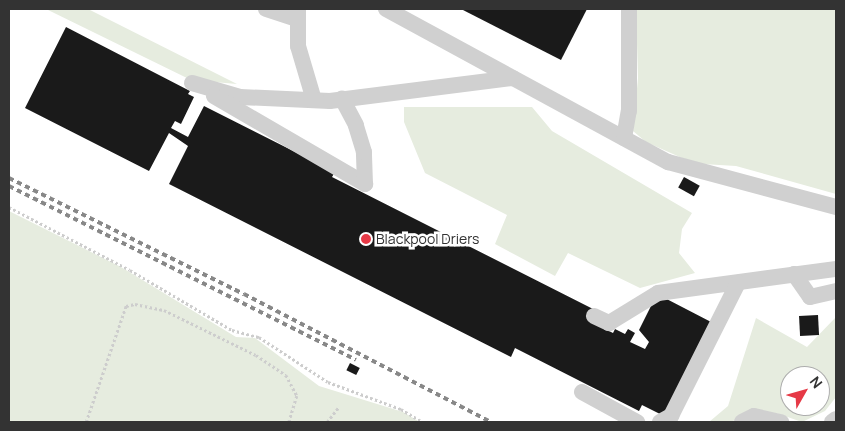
<!DOCTYPE html>
<html>
<head>
<meta charset="utf-8">
<style>
  body { margin:0 }
  #map { position:relative; width:845px; height:431px; overflow:hidden; background:#fff; font-family:Manrope,sans-serif }
  div>[style] { position:absolute }
  .green>* { inset:0; background:#e6ecdf }
  .building>* { inset:0; background:#1a1a1a; transform-origin:0 0 }
  .path>* { height:2.5px; margin-top:-1.25px; transform-origin:0; background:repeating-linear-gradient(90deg,#cdcdcd 0 2.5px,transparent 0 5px) }
  .minor>* { height:16px; margin:-8px; padding:0 8px; transform-origin:8px; border-radius:8px; background:#d0d0d0 }
  .rail>* { height:4px; margin-top:-2px; transform-origin:0; background:repeating-linear-gradient(90deg,#888 0 5px,transparent 0 9px) }
  .dots>* { width:14px; height:14px; translate:-50% -50%; box-sizing:border-box; border:2px solid #fff; border-radius:50% }
  span { translate:-50% -50%; white-space:nowrap; text-align:center; line-height:1.15; -webkit-text-stroke:5px #fff; paint-order:stroke }
  .poi-label { font-size:14px; color:#333 }
  .left { translate:0 -50%; text-align:left }
  .frame { position:absolute; inset:0; border:10px solid #333; pointer-events:none }
  .north { position:absolute; left:780px; top:366px; width:50px; height:50px; box-sizing:border-box; background:#fff; border:1px solid #adadad; border-radius:50%; rotate:52deg; font-size:14px; font-weight:700; line-height:20px; text-align:center; color:#333 }
  .north::after { content:''; display:block; margin:auto; width:18px; height:22px; background:#e63946; clip-path:polygon(50% 0,100% 100%,50% 72%,0 100%) }
</style>
</head>
<body>
<div id="map">
  <div class="green">
    <i style="clip-path:polygon(46px 9px,88px 9px,237px 84px,191px 80px)"></i>
    <i style="clip-path:polygon(636px 9px,836px 9px,836px 194px,736px 166px,703px 164px,682px 158px,646px 142px,633px 131px,638px 78px)"></i>
    <i style="clip-path:polygon(404px 107px,532px 107px,552px 131px,692px 213px,682px 229px,679px 253px,695px 273px,640px 288px,568px 253px,555px 276px,495px 244px,507px 215px,425px 173px,404px 122px)"></i>
    <i style="clip-path:polygon(9px 211px,121px 267px,236px 337px,255px 338px,319px 386px,403px 412px,420px 422px,9px 422px)"></i>
    <i style="clip-path:polygon(evenodd,836px 317px,836px 397px,825px 411px,802px 422px,776px 413px,741px 415px,732px 422px,709px 422px,728px 406px,756px 318px,807px 347px,836px 317px,790px 376px,820px 376px,820px 406px,790px 406px,790px 376px)"></i>
  </div>
  <div class="building">
    <i style="clip-path:polygon(461px 9px,587px 9px,561px 60px)"></i>
    <i style="clip-path:polygon(66px 27px,190px 91px,188px 94px,194px 97px,181px 124px,175px 121px,171px 128px,188px 137px,204px 106px,335px 172px,332px 177px,597px 311px,591px 322px,613px 333px,615px 329px,625px 334px,628px 329px,635px 333px,630px 342px,645px 349px,649px 342px,639px 330px,657px 294px,713px 323px,666px 417px,642px 405px,639px 411px,515px 348px,511px 357px,169px 184px,188px 146px,169px 133px,149px 171px,25px 108px)"></i>
    <i style="left:684px;top:177px;width:18px;height:12px;rotate:29deg"></i>
    <i style="left:818px;top:315px;width:20px;height:19px;rotate:87deg"></i>
    <i style="left:350px;top:363px;width:11px;height:8px;rotate:27deg"></i>
  </div>
  <div class="path">
    <i style="left:9px;top:207px;width:136px;rotate:27.5deg"></i>
    <i style="left:130px;top:270px;width:118px;rotate:30.5deg"></i>
    <i style="left:232px;top:330px;width:28px;rotate:15deg"></i>
    <i style="left:259px;top:337px;width:82px;rotate:33.1deg"></i>
    <i style="left:328px;top:382px;width:78px;rotate:20.3deg"></i>
    <i style="left:401px;top:409px;width:26px;rotate:31deg"></i>
    <i style="left:86px;top:422px;width:123px;rotate:-71deg"></i>
    <i style="left:126px;top:306px;width:9px;rotate:-13deg"></i>
    <i style="left:135px;top:304px;width:30px;rotate:12deg"></i>
    <i style="left:164px;top:310px;width:102px;rotate:26.1deg"></i>
    <i style="left:256px;top:355px;width:36px;rotate:34deg"></i>
    <i style="left:286px;top:375px;width:24px;rotate:62deg"></i>
    <i style="left:297px;top:396px;width:27px;rotate:107deg"></i>
    <i style="left:327px;top:422px;width:18px;rotate:-52deg"></i>
  </div>
  <div class="minor">
    <i style="left:266px;top:9px;width:32px;rotate:18deg"></i>
    <i style="left:298px;top:9px;width:37px;rotate:90deg"></i>
    <i style="left:298px;top:46px;width:56px;rotate:73.5deg"></i>
    <i style="left:386px;top:9px;width:321px;rotate:28.5deg"></i>
    <i style="left:668px;top:162px;width:174px;rotate:15deg"></i>
    <i style="left:192px;top:83px;width:50px;rotate:16.3deg"></i>
    <i style="left:240px;top:97px;width:90px;rotate:2.5deg"></i>
    <i style="left:330px;top:101px;width:184px;rotate:-7.2deg"></i>
    <i style="left:214px;top:96px;width:175px;rotate:30.2deg"></i>
    <i style="left:365px;top:184px;width:32px;rotate:-92deg"></i>
    <i style="left:364px;top:152px;width:28px;rotate:-107deg"></i>
    <i style="left:356px;top:125px;width:30px;rotate:-118deg"></i>
    <i style="left:624px;top:138px;width:27px;rotate:-80deg"></i>
    <i style="left:629px;top:111px;width:102px;rotate:-90deg"></i>
    <i style="left:794px;top:274px;width:28px;rotate:55deg"></i>
    <i style="left:810px;top:297px;width:27px;rotate:-13deg"></i>
    <i style="left:594px;top:316px;width:17px;rotate:25deg"></i>
    <i style="left:609px;top:323px;width:57px;rotate:-31.5deg"></i>
    <i style="left:658px;top:293px;width:180px;rotate:-7.7deg"></i>
    <i style="left:582px;top:392px;width:63px;rotate:28.6deg"></i>
    <i style="left:660px;top:422px;width:13px;rotate:-29deg"></i>
    <i style="left:671px;top:416px;width:149px;rotate:-63.3deg"></i>
    <i style="left:742px;top:422px;width:13px;rotate:-27deg"></i>
    <i style="left:754px;top:416px;width:28px;rotate:13deg"></i>
    <i style="left:832px;top:422px;width:5px;rotate:-37deg"></i>
  </div>
  <div class="rail">
    <i style="left:9px;top:178px;width:262px;rotate:26.3deg"></i>
    <i style="left:244px;top:294px;width:278px;rotate:27.4deg"></i>
    <i style="left:9px;top:186px;width:388px;rotate:26.6deg"></i>
  </div>
  <div class="dots">
    <i style="left:366px;top:239px;background:#e63946"></i>
  </div>
  <div class="poi-label">
    <span class="left" style="left:376px;top:239px">Blackpool Driers</span>
  </div>
  <div class="frame"></div>
  <div class="north">N</div>
</div>
</body>
</html>
